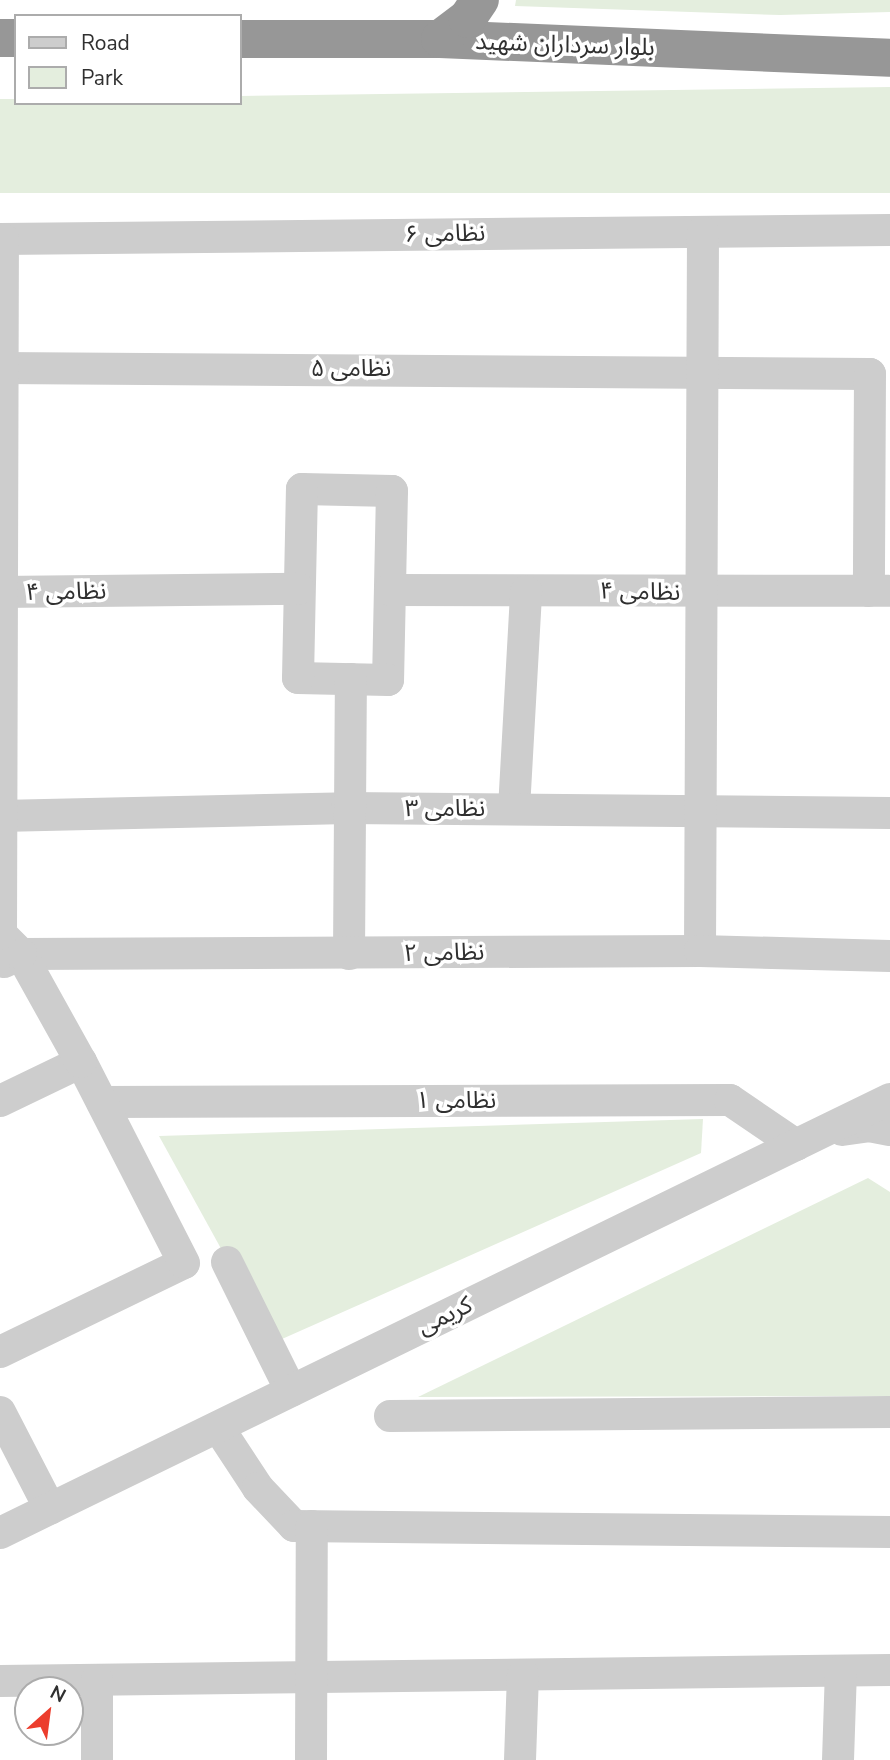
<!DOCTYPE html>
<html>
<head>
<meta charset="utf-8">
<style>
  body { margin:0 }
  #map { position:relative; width:890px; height:1760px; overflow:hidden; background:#fff; font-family:"Nunito Sans","Noto Sans Arabic",sans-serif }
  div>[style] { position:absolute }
  .green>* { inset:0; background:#e4eede }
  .minor>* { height:32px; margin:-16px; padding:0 16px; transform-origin:16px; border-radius:16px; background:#cdcdcd }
  .highway>* { height:38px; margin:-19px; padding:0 19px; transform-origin:19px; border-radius:19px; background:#979797 }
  span { translate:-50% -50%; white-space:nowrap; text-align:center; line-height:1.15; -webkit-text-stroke:7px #fff; paint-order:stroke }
  .street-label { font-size:24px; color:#303030 }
  .legend { position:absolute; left:14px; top:14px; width:228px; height:91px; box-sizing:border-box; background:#fff; border:2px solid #acacac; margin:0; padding:9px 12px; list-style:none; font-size:21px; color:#303030 }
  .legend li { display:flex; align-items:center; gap:14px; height:35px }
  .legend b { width:35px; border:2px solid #acacac }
  .north { position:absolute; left:14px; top:1676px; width:70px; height:70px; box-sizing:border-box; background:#fff; border:2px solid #acacac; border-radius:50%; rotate:28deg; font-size:19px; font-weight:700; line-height:28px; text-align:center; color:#303030 }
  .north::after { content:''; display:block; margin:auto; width:24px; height:32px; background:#ec3d2d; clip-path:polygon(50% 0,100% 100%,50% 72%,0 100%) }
</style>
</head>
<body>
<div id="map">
  <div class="green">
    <i style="clip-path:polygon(516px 0,890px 0,890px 12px,780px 15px,515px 6px)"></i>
    <i style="clip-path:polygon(890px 87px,890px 193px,0 193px,0 99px,16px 99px,16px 103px,240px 103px,240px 96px)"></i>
    <i style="clip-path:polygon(703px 1119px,701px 1153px,273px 1343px,159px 1136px)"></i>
    <i style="clip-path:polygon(868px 1178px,890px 1192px,890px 1396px,418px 1397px)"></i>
  </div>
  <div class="minor">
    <i style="left:0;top:239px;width:890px;rotate:-0.58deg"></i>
    <i style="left:0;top:368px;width:870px;rotate:0.4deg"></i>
    <i style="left:870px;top:374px;width:217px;rotate:90.3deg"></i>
    <i style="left:302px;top:489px;width:90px;rotate:1.3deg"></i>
    <i style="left:392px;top:491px;width:189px;rotate:91.2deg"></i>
    <i style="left:388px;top:680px;width:90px;rotate:-178.7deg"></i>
    <i style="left:298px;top:678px;width:189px;rotate:-88.8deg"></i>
    <i style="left:390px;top:590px;width:499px;rotate:0.1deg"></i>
    <i style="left:0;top:592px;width:299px;rotate:-0.6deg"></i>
    <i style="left:514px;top:809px;width:218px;rotate:-86.8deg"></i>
    <i style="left:0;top:816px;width:347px;rotate:-1.3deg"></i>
    <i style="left:347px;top:808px;width:543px;rotate:0.53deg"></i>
    <i style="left:700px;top:951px;width:719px;rotate:-89.76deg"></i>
    <i style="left:349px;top:954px;width:275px;rotate:-89.6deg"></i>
    <i style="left:4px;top:962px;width:19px;rotate:-25deg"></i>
    <i style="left:21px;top:954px;width:679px;rotate:-0.25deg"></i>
    <i style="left:700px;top:951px;width:190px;rotate:1.5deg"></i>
    <i style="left:0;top:1101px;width:90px;rotate:-25.7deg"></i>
    <i style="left:102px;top:1102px;width:628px;rotate:-0.18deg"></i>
    <i style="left:730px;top:1100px;width:80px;rotate:34.3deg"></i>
    <i style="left:842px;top:1130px;width:27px;rotate:-8deg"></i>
    <i style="left:869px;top:1126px;width:21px;rotate:11deg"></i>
    <i style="left:227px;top:1262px;width:144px;rotate:63.6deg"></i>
    <i style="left:0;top:1352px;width:204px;rotate:-25.8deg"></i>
    <i style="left:184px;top:1263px;width:226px;rotate:-117.1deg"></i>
    <i style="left:81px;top:1062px;width:124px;rotate:-119.1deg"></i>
    <i style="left:21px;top:954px;width:28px;rotate:-135deg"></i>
    <i style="left:1px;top:934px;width:695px;rotate:-89.84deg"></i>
    <i style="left:0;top:1412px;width:109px;rotate:62.7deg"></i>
    <i style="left:390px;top:1416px;width:500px;rotate:-0.46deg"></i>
    <i style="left:218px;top:1427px;width:73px;rotate:56.7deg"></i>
    <i style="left:258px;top:1488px;width:52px;rotate:46.5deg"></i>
    <i style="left:294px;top:1526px;width:596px;rotate:0.58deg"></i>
    <i style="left:0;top:1533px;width:990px;rotate:-26deg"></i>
    <i style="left:0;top:1681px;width:890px;rotate:-0.71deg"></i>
    <i style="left:97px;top:1760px;width:80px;rotate:-90deg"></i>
    <i style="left:311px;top:1760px;width:234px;rotate:-89.8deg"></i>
    <i style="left:520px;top:1760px;width:85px;rotate:-88deg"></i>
    <i style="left:838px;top:1760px;width:89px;rotate:-88.1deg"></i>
  </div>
  <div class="highway">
    <i style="left:0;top:38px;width:16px"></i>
    <i style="left:240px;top:39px;width:200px"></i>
    <i style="left:440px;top:39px;width:450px;rotate:2.4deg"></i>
    <i style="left:440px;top:39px;width:34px;rotate:-37deg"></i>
    <i style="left:467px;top:19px;width:23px;rotate:-56deg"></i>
  </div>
  <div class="street-label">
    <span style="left:565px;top:45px;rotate:2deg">بلوار سرداران شهید</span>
    <span style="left:445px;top:234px;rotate:-1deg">نظامی ۶</span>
    <span style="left:351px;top:369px">نظامی ۵</span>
    <span style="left:66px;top:592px;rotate:-1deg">نظامی ۴</span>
    <span style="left:640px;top:592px;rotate:1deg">نظامی ۴</span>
    <span style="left:445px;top:809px">نظامی ۳</span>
    <span style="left:444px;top:953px;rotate:-1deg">نظامی ۲</span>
    <span style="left:456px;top:1101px">نظامی ۱</span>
    <span style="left:445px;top:1316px;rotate:-26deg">کریمی</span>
  </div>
  <ul class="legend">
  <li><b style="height:9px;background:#cdcdcd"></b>Road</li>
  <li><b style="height:19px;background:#e4eede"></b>Park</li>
  </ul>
  <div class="north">N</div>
</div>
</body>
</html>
